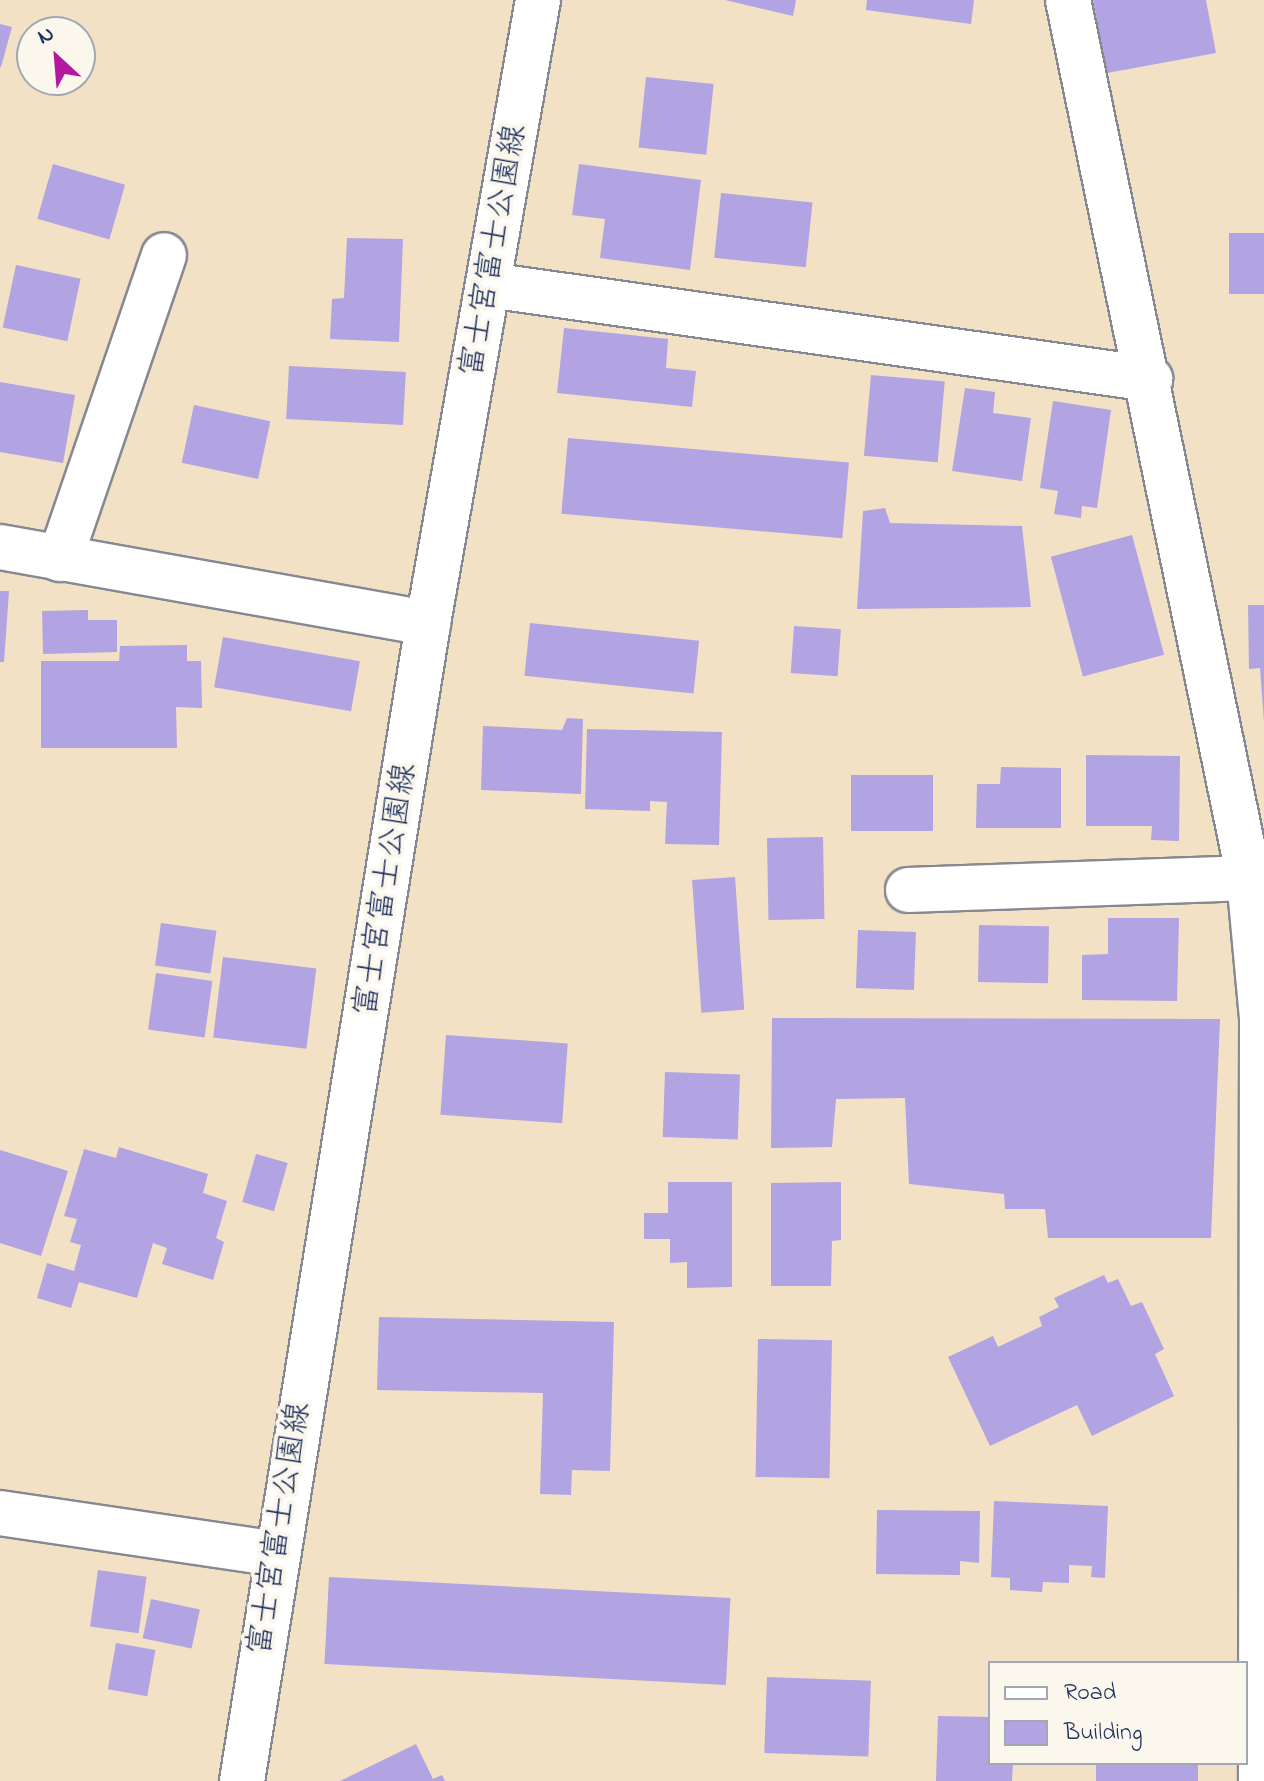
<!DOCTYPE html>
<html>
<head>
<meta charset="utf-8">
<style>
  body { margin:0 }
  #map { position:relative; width:1264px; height:1781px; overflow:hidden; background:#f2e1c5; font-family:"Indie Flower","Klee One",sans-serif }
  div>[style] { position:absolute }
  .building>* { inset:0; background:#b2a3e2; transform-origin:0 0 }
  .roads { filter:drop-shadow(2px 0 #868892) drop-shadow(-2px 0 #868892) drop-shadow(0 2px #868892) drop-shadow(0 -2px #868892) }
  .minor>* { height:44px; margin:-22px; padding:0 22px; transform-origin:22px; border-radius:22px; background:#fff }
  .major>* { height:44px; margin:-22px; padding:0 22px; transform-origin:22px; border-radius:22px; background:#fff }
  span { translate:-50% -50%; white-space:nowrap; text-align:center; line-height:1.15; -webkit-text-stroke:8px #fbf7ec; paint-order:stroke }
  .street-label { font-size:32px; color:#1b2f5e }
  .legend { position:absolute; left:988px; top:1661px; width:260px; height:104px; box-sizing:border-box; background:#fbf7ec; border:2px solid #a1a7b3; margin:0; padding:10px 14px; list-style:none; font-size:24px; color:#1b2f5e }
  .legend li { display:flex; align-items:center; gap:16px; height:40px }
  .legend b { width:40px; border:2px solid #a1a7b3 }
  .north { position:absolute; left:16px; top:16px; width:80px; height:80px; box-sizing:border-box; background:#fbf7ec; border:2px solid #a1a7b3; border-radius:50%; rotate:334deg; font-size:22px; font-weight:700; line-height:32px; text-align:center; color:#1b2f5e }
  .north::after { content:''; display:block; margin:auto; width:28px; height:36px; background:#b5179e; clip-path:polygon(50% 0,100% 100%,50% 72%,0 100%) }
</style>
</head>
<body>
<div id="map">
  <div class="building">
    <i style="clip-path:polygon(725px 0,796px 0,793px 16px)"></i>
    <i style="clip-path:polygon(867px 0,974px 0,971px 24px,866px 10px)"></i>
    <i style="clip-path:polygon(1093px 0,1206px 0,1216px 53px,1107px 73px)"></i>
    <i style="clip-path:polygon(0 24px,12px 27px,1px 67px,0 67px)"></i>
    <i style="left:646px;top:77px;width:68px;height:71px;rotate:6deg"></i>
    <i style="left:53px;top:164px;width:75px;height:57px;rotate:16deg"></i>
    <i style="clip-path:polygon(579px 164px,701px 180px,690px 270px,600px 258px,605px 219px,572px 215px)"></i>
    <i style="left:721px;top:193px;width:92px;height:65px;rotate:6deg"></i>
    <i style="left:1264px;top:233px;width:61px;height:35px;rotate:90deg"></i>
    <i style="clip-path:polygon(347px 238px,403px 239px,399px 342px,330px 339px,332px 299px,344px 298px)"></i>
    <i style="left:16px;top:265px;width:66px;height:64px;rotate:12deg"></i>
    <i style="clip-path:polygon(564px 328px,668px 339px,666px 368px,696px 371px,692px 407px,557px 393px)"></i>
    <i style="left:289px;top:366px;width:117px;height:53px;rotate:3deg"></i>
    <i style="left:871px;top:375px;width:74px;height:81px;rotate:5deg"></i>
    <i style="clip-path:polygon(0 382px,75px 395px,63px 463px,0 452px)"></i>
    <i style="clip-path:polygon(965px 388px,995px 392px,993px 413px,1031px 418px,1022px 481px,952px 471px)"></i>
    <i style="clip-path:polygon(1053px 401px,1111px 410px,1097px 508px,1082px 506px,1081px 518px,1054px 514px,1058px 491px,1040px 488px)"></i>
    <i style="left:194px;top:405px;width:78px;height:59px;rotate:12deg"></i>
    <i style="left:568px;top:438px;width:282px;height:76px;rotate:5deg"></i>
    <i style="clip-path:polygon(885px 508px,890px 523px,1022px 526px,1031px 607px,857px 609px,863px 511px)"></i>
    <i style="left:1132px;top:535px;width:124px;height:84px;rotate:75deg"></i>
    <i style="clip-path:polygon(0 591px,9px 591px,4px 662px,0 662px)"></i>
    <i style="clip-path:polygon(1248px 605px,1264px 605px,1264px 722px,1260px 668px,1249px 669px)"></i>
    <i style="clip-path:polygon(88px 610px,88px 620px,117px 620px,117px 652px,43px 654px,42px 611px)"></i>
    <i style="left:530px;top:623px;width:170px;height:53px;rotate:6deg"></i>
    <i style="left:794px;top:626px;width:47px;height:47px;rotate:4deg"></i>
    <i style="left:223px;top:637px;width:139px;height:51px;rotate:10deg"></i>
    <i style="clip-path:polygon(187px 645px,187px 661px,201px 661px,202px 708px,176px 707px,177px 748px,41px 748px,41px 661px,119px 661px,120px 646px)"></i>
    <i style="clip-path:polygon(567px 718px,583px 719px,581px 794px,481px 790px,483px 726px,562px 730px)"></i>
    <i style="clip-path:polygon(587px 729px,722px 732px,719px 845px,665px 844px,667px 802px,650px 801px,650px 811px,585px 809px)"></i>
    <i style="clip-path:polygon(1086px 755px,1180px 756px,1179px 841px,1151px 840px,1152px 826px,1086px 826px)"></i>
    <i style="clip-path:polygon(1001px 767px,1061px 768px,1061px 828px,976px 828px,977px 784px,1000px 784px)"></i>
    <i style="left:933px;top:775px;width:56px;height:82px;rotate:90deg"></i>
    <i style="left:823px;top:837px;width:82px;height:56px;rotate:89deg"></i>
    <i style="left:735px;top:877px;width:133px;height:43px;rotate:86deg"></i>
    <i style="clip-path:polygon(1108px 918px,1179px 918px,1177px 1001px,1082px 1000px,1082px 955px,1108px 954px)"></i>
    <i style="left:161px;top:923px;width:56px;height:43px;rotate:8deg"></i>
    <i style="left:979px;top:925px;width:70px;height:57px;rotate:1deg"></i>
    <i style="left:858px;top:930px;width:58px;height:58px;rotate:2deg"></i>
    <i style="left:223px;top:957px;width:94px;height:81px;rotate:7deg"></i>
    <i style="left:156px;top:973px;width:57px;height:57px;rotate:8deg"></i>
    <i style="clip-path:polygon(772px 1018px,1220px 1019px,1211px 1238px,1048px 1238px,1045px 1209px,1005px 1209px,1004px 1194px,909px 1184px,905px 1098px,836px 1099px,832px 1147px,771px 1148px)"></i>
    <i style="left:446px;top:1035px;width:122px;height:80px;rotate:4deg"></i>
    <i style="left:665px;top:1072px;width:75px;height:65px;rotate:2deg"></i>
    <i style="clip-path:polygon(119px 1147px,208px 1174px,203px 1193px,227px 1201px,216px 1238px,224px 1242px,213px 1280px,162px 1264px,167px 1248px,153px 1243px,137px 1298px,79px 1282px,71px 1308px,37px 1298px,47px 1263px,74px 1271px,81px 1245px,70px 1242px,77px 1219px,64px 1216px,84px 1149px,116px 1158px)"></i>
    <i style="clip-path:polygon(0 1150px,68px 1171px,41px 1256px,0 1243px)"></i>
    <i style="left:256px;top:1154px;width:33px;height:50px;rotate:16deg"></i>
    <i style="clip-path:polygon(668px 1182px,732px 1182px,732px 1287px,687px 1288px,687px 1262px,670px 1263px,670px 1239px,644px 1239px,644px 1213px,668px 1213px)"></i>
    <i style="clip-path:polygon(841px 1182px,841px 1240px,832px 1241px,831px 1286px,771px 1286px,771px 1183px)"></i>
    <i style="clip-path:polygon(1104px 1275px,1108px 1283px,1118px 1279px,1131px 1306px,1142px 1302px,1164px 1349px,1155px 1354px,1174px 1396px,1092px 1436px,1077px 1405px,990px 1446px,948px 1357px,993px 1336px,998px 1347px,1042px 1326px,1039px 1317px,1059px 1307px,1054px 1298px)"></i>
    <i style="clip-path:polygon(379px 1317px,614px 1322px,610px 1471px,572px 1470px,571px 1495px,540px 1494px,543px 1393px,377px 1390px)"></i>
    <i style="left:758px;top:1339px;width:74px;height:138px;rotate:1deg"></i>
    <i style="clip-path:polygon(994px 1501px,1108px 1506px,1105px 1578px,1091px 1577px,1092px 1566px,1069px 1565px,1069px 1583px,1043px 1582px,1042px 1592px,1010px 1590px,1010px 1578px,991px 1577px)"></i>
    <i style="clip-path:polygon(877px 1510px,980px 1511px,979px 1563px,960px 1561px,960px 1575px,876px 1574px)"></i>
    <i style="left:98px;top:1570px;width:49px;height:57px;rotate:8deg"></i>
    <i style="left:329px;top:1577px;width:402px;height:87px;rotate:3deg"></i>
    <i style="left:151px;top:1599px;width:50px;height:40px;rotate:12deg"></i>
    <i style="left:116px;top:1643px;width:40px;height:47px;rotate:10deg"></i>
    <i style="left:767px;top:1677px;width:104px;height:76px;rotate:2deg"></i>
    <i style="clip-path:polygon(938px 1716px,990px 1717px,990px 1763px,1013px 1763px,1012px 1781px,936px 1781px)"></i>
    <i style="clip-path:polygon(416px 1744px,433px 1779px,442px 1775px,445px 1781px,340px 1781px)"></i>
    <i style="left:1096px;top:1763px;width:102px;height:18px"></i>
  </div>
  <div class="roads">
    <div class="minor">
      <i style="left:1068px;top:0;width:896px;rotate:78.35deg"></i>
      <i style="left:1249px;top:878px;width:142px;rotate:84.7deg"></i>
      <i style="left:1262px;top:1019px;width:762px;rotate:90.08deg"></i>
      <i style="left:489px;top:285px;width:668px;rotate:8.09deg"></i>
      <i style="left:0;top:547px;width:435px;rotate:10.1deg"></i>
      <i style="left:60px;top:559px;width:321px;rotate:-71.1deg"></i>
      <i style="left:908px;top:890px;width:341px;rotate:-2deg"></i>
      <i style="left:0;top:1513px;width:279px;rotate:8.4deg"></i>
    </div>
    <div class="major">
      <i style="left:242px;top:1781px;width:1173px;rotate:-80.87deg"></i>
      <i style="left:428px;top:623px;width:633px;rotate:-79.99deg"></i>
    </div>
  </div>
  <div class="street-label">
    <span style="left:495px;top:251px;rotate:-80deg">富士宮富士公園線</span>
    <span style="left:387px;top:890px;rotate:-81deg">富士宮富士公園線</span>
    <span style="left:281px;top:1529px;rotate:-81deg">富士宮富士公園線</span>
  </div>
  <ul class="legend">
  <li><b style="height:10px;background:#fff"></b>Road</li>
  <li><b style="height:22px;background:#b2a3e2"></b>Building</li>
  </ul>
  <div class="north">N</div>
</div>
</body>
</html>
